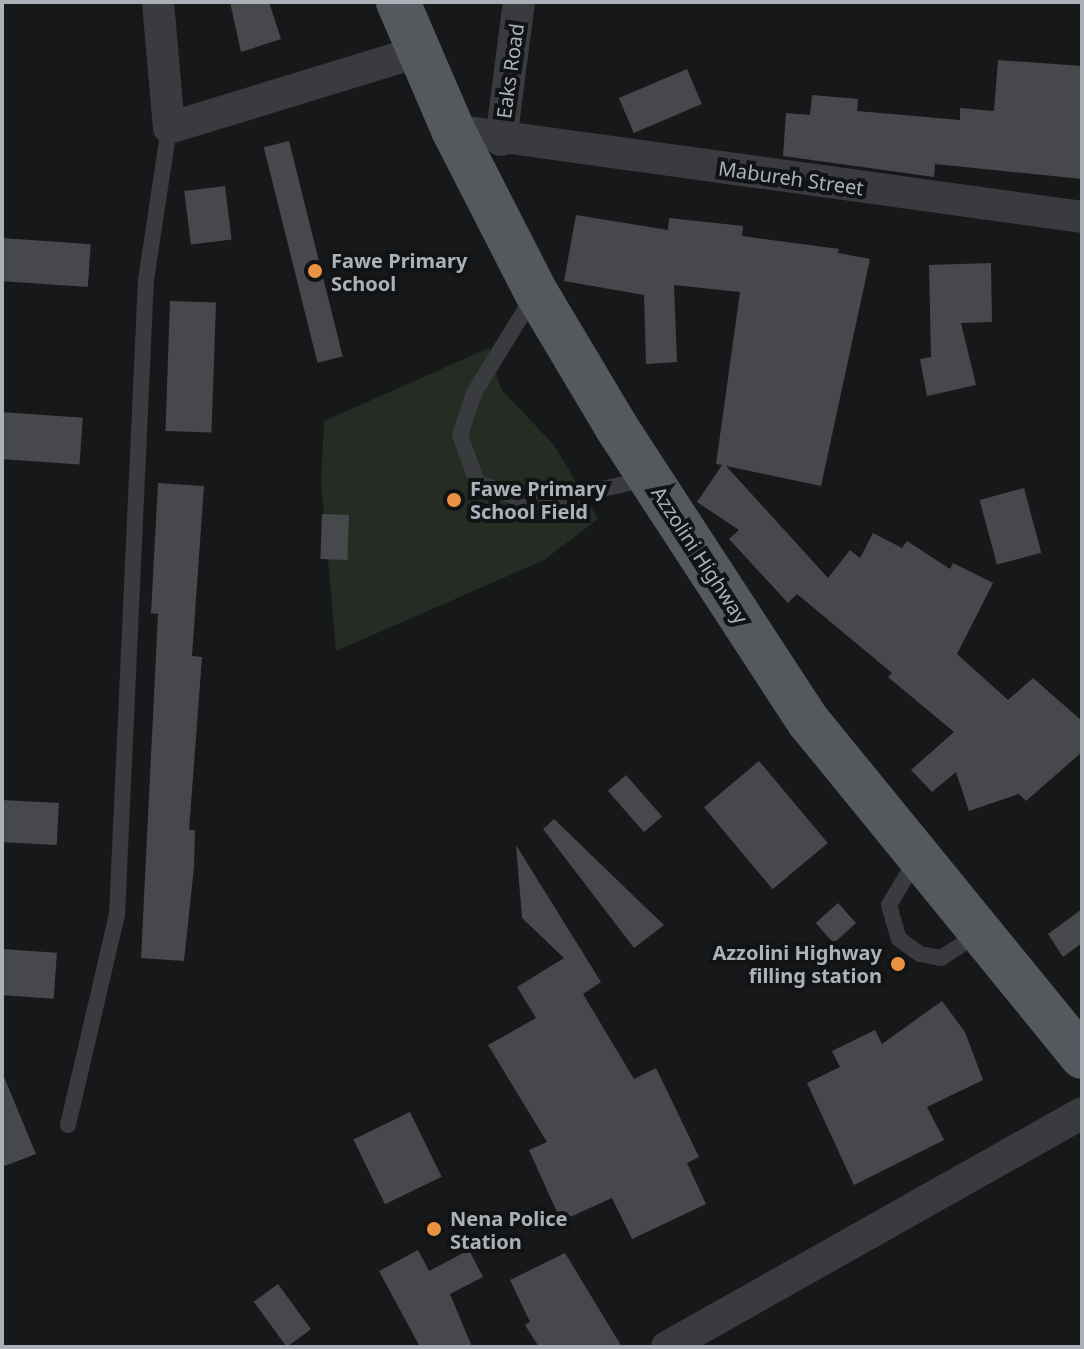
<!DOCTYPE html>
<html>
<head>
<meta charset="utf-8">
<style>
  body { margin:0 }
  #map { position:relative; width:1084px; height:1349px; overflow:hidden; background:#171819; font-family:"Noto Sans",sans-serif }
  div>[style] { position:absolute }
  .green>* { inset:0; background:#242c24 }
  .building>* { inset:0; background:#47484c; transform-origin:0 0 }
  .lane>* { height:16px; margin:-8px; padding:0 8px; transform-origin:8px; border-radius:8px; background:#393b3e }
  .street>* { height:32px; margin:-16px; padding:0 16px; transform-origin:16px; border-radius:16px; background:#393b3e }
  .primary>* { height:44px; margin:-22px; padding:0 22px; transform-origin:22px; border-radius:22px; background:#55585d }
  .dots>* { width:22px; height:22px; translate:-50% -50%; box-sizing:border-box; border:4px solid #121314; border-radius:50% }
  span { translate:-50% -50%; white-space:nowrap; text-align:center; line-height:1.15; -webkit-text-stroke:8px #121314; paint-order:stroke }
  .street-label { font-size:20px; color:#aab1b8 }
  .poi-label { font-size:20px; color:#aab1b8; font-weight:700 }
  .left { translate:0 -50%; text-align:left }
  .right { translate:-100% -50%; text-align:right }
  .frame { position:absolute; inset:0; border:4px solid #aab1b8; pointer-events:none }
</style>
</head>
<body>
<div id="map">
  <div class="green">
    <i style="clip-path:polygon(489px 348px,501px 389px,554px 445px,598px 519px,544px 560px,336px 651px,321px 482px,324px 421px)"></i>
  </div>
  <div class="building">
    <i style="clip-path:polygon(230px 2px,269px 2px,281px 39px,241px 52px)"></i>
    <i style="clip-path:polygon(998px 60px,1082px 66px,1082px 179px,935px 164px,934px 177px,783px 156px,786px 113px,810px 115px,812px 95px,858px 99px,857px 111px,960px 120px,960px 108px,994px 111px)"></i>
    <i style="left:687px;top:69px;width:38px;height:74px;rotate:67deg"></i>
    <i style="left:289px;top:141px;width:222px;height:26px;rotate:76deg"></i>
    <i style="left:225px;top:186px;width:54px;height:41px;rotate:83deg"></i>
    <i style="clip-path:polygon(576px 215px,668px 230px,669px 218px,743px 226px,742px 236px,839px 249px,838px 253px,870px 259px,821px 486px,726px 466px,828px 578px,850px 550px,860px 558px,873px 533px,902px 548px,907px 541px,950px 569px,953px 563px,993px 583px,957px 654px,1008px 700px,1033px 678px,1082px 721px,1082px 752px,1026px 801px,1019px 794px,969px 811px,956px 772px,932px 792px,911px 770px,954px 732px,888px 677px,892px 673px,797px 594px,788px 603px,729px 539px,739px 530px,697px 502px,722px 465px,716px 464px,740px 292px,674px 285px,677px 362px,646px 364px,644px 295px,564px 281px)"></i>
    <i style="left:2px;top:238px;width:89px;height:43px;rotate:4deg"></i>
    <i style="clip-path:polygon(991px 263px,992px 322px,961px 323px,976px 385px,927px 396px,920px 359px,931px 357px,929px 265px)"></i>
    <i style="left:170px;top:301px;width:46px;height:130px;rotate:2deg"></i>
    <i style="left:2px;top:412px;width:81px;height:47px;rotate:4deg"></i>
    <i style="clip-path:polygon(158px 483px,204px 486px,192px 656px,202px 657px,189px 830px,195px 830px,194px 867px,184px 961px,141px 958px,158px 614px,151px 613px)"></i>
    <i style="left:1024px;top:488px;width:67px;height:46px;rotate:75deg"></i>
    <i style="left:322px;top:514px;width:27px;height:45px;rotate:2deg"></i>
    <i style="left:759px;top:761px;width:107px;height:72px;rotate:50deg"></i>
    <i style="left:626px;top:775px;width:55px;height:24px;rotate:49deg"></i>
    <i style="left:2px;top:800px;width:57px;height:42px;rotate:3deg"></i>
    <i style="clip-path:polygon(554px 819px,643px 905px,664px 925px,634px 948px,543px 829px)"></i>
    <i style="clip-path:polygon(516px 845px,601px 982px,583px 994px,634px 1079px,656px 1068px,699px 1157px,687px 1163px,706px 1204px,632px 1239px,612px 1198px,561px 1221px,529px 1150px,547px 1142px,488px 1045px,536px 1018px,517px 987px,564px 958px,522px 918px)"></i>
    <i style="left:838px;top:903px;width:27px;height:30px;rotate:48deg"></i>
    <i style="clip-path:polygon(1082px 909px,1082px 943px,1063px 957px,1048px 934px)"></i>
    <i style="left:2px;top:949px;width:55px;height:46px;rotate:4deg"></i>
    <i style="clip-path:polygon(942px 1001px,965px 1032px,983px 1080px,927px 1107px,944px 1140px,854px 1185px,807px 1083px,840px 1067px,832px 1051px,875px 1030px,882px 1044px)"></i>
    <i style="clip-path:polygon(2px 1072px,36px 1154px,2px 1167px)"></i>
    <i style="left:410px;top:1112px;width:72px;height:63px;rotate:64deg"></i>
    <i style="clip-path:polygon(418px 1250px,429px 1271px,469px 1250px,483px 1277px,450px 1294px,472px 1347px,420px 1347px,379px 1271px)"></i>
    <i style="clip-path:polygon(565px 1253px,622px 1347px,539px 1347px,525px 1325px,530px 1322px,510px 1280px)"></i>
    <i style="left:278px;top:1284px;width:56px;height:30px;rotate:54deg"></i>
  </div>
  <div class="lane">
    <i style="left:533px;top:297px;width:113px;rotate:121.6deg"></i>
    <i style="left:474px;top:393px;width:44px;rotate:108.4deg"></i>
    <i style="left:460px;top:435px;width:50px;rotate:70.1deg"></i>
    <i style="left:477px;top:482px;width:60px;rotate:21.4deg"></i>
    <i style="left:533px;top:504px;width:118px;rotate:-12.3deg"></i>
    <i style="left:916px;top:860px;width:52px;rotate:121deg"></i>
    <i style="left:889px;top:905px;width:35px;rotate:74deg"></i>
    <i style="left:899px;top:939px;width:26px;rotate:36deg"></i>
    <i style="left:920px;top:954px;width:21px;rotate:11deg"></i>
    <i style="left:941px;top:958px;width:44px;rotate:-33deg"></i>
    <i style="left:68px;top:1125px;width:216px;rotate:-76.9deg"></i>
    <i style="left:117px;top:915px;width:636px;rotate:-87.39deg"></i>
    <i style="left:146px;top:280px;width:154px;rotate:-81.4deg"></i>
  </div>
  <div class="street">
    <i style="left:158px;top:2px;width:126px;rotate:85deg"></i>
    <i style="left:169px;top:128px;width:260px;rotate:-17deg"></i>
    <i style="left:453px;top:130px;width:635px;rotate:7.87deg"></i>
    <i style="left:501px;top:140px;width:139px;rotate:-82.6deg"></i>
    <i style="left:667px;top:1347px;width:476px;rotate:-29.4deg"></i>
  </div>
  <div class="primary">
    <i style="left:398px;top:2px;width:139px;rotate:66.7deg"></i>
    <i style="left:453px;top:130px;width:182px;rotate:62.9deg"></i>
    <i style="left:536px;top:292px;width:158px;rotate:59.2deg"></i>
    <i style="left:617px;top:428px;width:351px;rotate:56.9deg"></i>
    <i style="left:809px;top:722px;width:432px;rotate:50.8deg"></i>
  </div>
  <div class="dots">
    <i style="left:315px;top:271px;background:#e79342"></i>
    <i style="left:454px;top:500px;background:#e79342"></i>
    <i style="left:898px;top:964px;background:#e79342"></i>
    <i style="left:434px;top:1229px;background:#e79342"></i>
  </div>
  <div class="street-label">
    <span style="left:510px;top:71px;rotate:-82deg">Eaks Road</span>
    <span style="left:791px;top:178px;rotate:8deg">Mabureh Street</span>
    <span style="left:700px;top:555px;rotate:57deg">Azzolini Highway</span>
  </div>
  <div class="poi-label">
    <span class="left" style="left:331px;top:272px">Fawe Primary<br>School</span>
    <span class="left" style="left:470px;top:500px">Fawe Primary<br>School Field</span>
    <span class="right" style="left:882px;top:964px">Azzolini Highway<br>filling station</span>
    <span class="left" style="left:450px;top:1230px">Nena Police<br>Station</span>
  </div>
  <div class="frame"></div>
</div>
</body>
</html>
